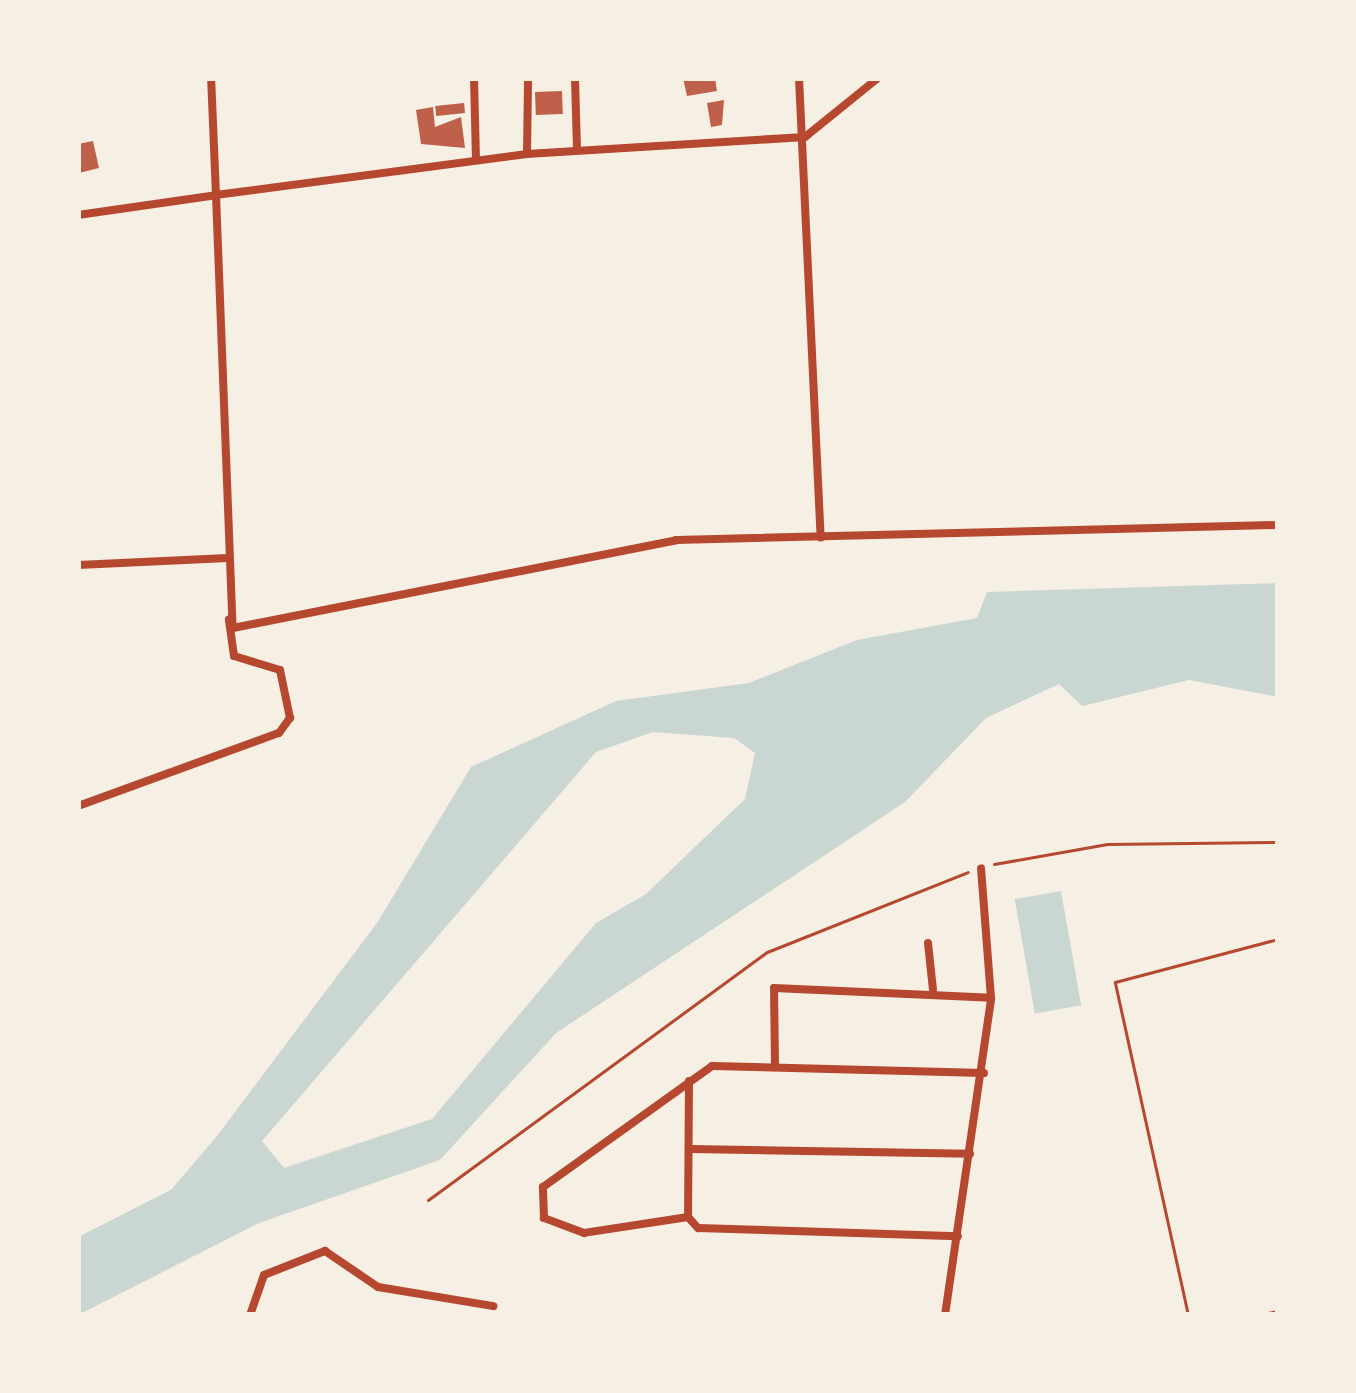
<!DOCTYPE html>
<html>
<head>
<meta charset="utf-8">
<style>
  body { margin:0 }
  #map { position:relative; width:1356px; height:1393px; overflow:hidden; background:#f6efe4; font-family:"PT Sans Narrow",sans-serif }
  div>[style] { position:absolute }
  .water>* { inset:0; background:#c9d6d2; transform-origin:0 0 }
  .building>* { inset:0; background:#bf614a; transform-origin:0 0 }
  .path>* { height:3px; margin:-1.5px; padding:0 1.5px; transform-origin:1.5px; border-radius:1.5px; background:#b5482f }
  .minor>* { height:8px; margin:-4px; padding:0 4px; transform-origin:4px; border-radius:4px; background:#b5482f }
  span { translate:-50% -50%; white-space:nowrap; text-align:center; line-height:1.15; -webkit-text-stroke:9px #f6efe4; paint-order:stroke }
  .frame { position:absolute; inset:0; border:81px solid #f6efe4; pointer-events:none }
</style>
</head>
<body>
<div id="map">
  <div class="water">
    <i style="clip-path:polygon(evenodd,1278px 583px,1278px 697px,1189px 680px,1082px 706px,1059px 684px,986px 718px,905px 802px,556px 1033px,440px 1160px,259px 1223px,78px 1315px,78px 1237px,171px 1190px,217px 1136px,377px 923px,471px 767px,616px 701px,749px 683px,857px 640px,977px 618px,987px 592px,1278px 583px,653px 732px,734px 738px,755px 753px,745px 799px,646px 894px,596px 923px,432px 1119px,284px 1168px,262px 1141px,596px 752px,653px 732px)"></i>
    <i style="left:1061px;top:891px;width:116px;height:47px;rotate:80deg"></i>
  </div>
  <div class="building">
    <i style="clip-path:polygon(683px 78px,715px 78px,717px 91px,687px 96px)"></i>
    <i style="left:562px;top:91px;width:23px;height:27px;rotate:88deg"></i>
    <i style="clip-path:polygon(724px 100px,722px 125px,711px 127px,707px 103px)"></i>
    <i style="left:464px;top:103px;width:10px;height:29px;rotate:84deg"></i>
    <i style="clip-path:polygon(433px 107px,435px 127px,461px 117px,465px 148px,421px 144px,416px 110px)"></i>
    <i style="clip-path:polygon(93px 141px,99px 168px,79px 173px,78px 144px)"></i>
  </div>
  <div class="path">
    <i style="left:994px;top:864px;width:115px;rotate:-10deg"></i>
    <i style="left:1107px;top:844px;width:171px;rotate:-0.7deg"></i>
    <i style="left:428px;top:1200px;width:420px;rotate:-36.2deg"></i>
    <i style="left:767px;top:952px;width:216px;rotate:-21.7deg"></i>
    <i style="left:1188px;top:1315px;width:341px;rotate:-102.4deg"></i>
    <i style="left:1115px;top:982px;width:169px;rotate:-14.8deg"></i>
    <i style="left:1257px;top:1315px;width:21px;rotate:-11deg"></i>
  </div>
  <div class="minor">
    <i style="left:474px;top:78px;width:82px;rotate:88.6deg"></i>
    <i style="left:575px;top:78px;width:72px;rotate:88.4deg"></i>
    <i style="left:799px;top:78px;width:460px;rotate:87.3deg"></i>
    <i style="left:878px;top:78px;width:94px;rotate:141.1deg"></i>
    <i style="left:805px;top:137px;width:279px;rotate:176.5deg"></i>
    <i style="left:527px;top:154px;width:314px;rotate:172.5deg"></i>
    <i style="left:216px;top:195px;width:433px;rotate:87.8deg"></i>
    <i style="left:233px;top:628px;width:452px;rotate:-11.2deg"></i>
    <i style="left:676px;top:540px;width:602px;rotate:-1.43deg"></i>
    <i style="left:527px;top:154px;width:76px;rotate:-89.2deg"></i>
    <i style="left:78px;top:215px;width:139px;rotate:-8.2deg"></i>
    <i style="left:216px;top:195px;width:117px;rotate:-92.4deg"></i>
    <i style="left:78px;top:565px;width:150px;rotate:-2.7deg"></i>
    <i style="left:78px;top:806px;width:214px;rotate:-20deg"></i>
    <i style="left:279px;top:733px;width:19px;rotate:-54deg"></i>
    <i style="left:290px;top:718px;width:49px;rotate:-101.8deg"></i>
    <i style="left:280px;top:670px;width:48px;rotate:-163.1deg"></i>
    <i style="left:234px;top:656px;width:37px;rotate:-98deg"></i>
    <i style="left:928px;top:943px;width:47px;rotate:83.9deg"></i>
    <i style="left:775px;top:1067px;width:79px;rotate:-90.7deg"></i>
    <i style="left:774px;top:988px;width:217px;rotate:2.6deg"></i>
    <i style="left:689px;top:1081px;width:136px;rotate:90.4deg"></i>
    <i style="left:688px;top:1217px;width:15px;rotate:48deg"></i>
    <i style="left:698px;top:1228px;width:260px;rotate:1.8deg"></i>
    <i style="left:691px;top:1149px;width:279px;rotate:1deg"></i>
    <i style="left:688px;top:1217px;width:105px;rotate:171.3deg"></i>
    <i style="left:584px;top:1233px;width:43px;rotate:-159.4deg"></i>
    <i style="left:544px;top:1218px;width:31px;rotate:-92deg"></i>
    <i style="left:543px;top:1187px;width:208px;rotate:-35.6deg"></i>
    <i style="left:712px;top:1066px;width:272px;rotate:1.5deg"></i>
    <i style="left:250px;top:1315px;width:42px;rotate:-70.7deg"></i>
    <i style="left:264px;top:1275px;width:66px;rotate:-21.5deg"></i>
    <i style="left:325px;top:1251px;width:64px;rotate:34.2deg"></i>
    <i style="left:378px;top:1287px;width:117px;rotate:9.4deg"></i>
    <i style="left:945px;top:1315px;width:320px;rotate:-81.7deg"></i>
    <i style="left:991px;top:998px;width:130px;rotate:-94.4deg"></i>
  </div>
  <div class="frame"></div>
</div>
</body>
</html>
